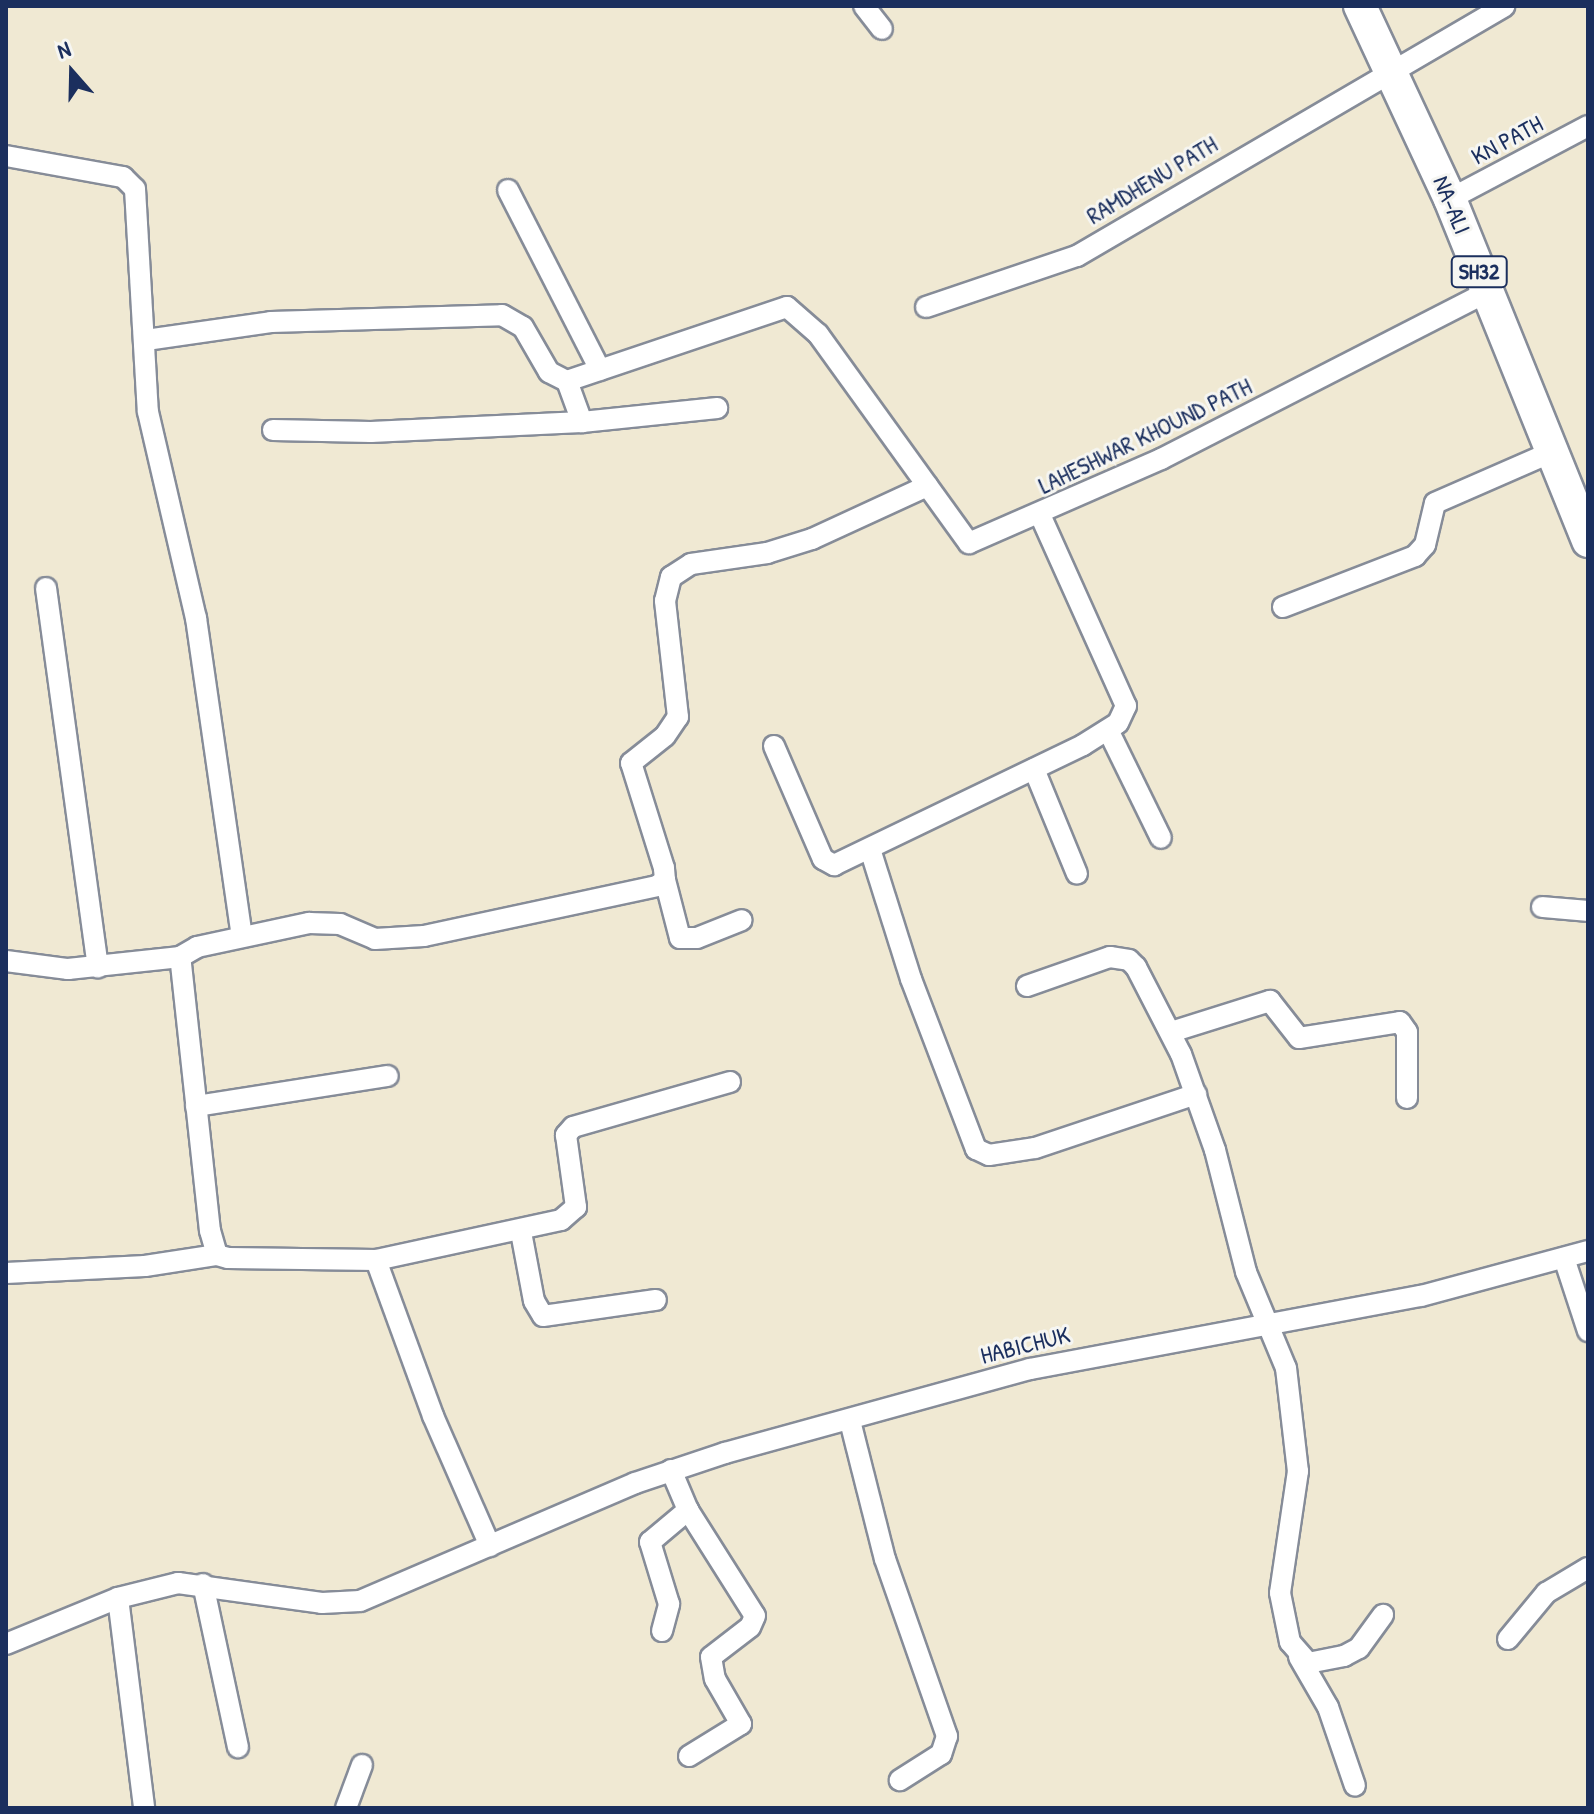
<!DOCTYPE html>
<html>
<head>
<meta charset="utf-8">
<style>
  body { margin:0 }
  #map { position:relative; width:1594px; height:1814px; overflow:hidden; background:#f0e9d3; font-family:"Patrick Hand",sans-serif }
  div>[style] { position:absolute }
  .roads { filter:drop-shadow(2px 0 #868c98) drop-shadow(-2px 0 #868c98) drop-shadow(0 2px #868c98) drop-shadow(0 -2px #868c98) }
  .minor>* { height:20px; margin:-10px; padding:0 10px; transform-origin:10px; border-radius:10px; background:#fff }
  .primary>* { height:32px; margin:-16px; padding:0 16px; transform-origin:16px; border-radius:16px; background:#fff }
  span { translate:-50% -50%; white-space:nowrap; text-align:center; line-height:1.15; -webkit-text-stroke:6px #f6f6f2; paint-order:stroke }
  .shield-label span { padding:2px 6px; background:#f6f6f2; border:2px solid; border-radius:6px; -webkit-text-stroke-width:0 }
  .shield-label { font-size:22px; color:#1b2f5e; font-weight:700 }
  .street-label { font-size:24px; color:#1b2f5e }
  .frame { position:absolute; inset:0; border:8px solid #1b2f5e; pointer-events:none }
  .north { position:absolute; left:32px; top:32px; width:80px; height:80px; -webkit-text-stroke:6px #f6f6f2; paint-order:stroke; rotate:340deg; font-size:22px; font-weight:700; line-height:32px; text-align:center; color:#1b2f5e }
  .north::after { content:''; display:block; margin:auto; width:28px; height:36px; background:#1b2f5e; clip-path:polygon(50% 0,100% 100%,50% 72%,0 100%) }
</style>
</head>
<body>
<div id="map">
  <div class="roads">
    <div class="minor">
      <i style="left:864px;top:6px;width:29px;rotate:52deg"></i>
      <i style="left:6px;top:156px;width:119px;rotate:10.2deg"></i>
      <i style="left:123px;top:177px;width:17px;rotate:45deg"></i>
      <i style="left:135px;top:189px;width:223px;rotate:86.7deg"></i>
      <i style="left:148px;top:412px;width:212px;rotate:76.9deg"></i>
      <i style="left:196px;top:618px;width:321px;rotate:81.8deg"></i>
      <i style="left:508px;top:190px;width:202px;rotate:62.9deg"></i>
      <i style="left:1450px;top:199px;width:156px;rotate:-27.9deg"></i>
      <i style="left:926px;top:307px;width:159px;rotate:-18.7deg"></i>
      <i style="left:1077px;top:256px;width:495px;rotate:-30.3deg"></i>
      <i style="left:146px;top:340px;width:126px;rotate:-8.2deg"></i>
      <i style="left:271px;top:322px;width:231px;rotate:-1.7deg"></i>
      <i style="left:502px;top:315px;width:24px;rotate:30deg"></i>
      <i style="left:523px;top:327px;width:52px;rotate:60deg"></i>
      <i style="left:549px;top:372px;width:20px;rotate:27deg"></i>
      <i style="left:567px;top:381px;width:232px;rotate:-18.6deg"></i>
      <i style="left:787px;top:307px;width:41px;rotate:41.1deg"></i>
      <i style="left:818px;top:334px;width:258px;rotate:54.2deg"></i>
      <i style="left:969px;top:543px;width:210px;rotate:-23.6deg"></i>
      <i style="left:1161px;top:459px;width:366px;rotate:-27.1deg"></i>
      <i style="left:567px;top:381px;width:44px;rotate:69.9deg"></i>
      <i style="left:582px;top:422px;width:136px;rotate:-5.9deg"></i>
      <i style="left:273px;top:430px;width:98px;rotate:1.2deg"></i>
      <i style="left:371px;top:432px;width:211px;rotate:-2.7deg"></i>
      <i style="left:46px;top:588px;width:383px;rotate:82.2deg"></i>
      <i style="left:1283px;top:607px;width:142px;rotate:-21.1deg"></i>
      <i style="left:1415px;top:556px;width:15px;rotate:-48deg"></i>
      <i style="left:1425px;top:545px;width:43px;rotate:-76.6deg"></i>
      <i style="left:1435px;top:503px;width:128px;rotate:-23.6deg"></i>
      <i style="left:1108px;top:730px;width:120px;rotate:63.9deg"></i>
      <i style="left:774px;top:746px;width:123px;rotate:66.6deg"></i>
      <i style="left:823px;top:859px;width:13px;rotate:29deg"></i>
      <i style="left:834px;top:865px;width:276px;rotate:-25.7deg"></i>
      <i style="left:1083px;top:745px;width:41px;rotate:-32.2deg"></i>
      <i style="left:1118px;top:723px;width:19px;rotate:-65deg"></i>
      <i style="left:1126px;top:706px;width:209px;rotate:-114.2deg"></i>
      <i style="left:1034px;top:769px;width:113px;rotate:67.7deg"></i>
      <i style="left:870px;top:849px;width:136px;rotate:72.5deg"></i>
      <i style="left:911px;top:979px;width:182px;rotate:69.1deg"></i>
      <i style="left:976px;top:1149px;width:14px;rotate:25deg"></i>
      <i style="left:989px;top:1155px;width:47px;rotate:-8.7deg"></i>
      <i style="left:1035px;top:1148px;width:170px;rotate:-18.5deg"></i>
      <i style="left:665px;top:880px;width:60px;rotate:75.5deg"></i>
      <i style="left:680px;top:938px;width:17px"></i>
      <i style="left:697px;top:938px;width:48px;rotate:-21.8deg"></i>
      <i style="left:1542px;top:907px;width:46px;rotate:5deg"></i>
      <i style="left:6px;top:961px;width:63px;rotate:7.4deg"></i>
      <i style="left:68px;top:969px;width:113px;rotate:-6.1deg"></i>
      <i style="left:1027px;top:986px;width:88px;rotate:-19.3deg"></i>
      <i style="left:1110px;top:957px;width:19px;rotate:9deg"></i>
      <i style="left:1129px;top:960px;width:10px;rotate:45deg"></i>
      <i style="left:1136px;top:967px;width:98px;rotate:62.7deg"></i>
      <i style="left:1181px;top:1054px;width:102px;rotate:70.5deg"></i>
      <i style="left:1215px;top:1150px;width:126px;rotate:75.7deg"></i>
      <i style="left:1246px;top:1272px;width:104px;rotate:67.4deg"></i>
      <i style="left:1286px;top:1368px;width:104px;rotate:83.4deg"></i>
      <i style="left:1298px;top:1471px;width:123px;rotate:98.4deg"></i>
      <i style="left:1280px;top:1593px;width:50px;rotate:78.5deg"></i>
      <i style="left:1290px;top:1642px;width:28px;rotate:49deg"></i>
      <i style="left:1308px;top:1663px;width:37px;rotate:-11deg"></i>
      <i style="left:1344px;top:1656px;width:17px;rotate:-28deg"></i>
      <i style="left:1359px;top:1648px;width:41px;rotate:-54deg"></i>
      <i style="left:1171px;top:1032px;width:104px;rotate:-17.4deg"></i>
      <i style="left:1270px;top:1001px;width:47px;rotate:51.9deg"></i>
      <i style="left:1299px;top:1038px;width:102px;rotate:-9deg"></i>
      <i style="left:1400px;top:1022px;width:12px;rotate:55deg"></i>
      <i style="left:1407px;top:1032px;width:66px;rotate:90deg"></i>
      <i style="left:730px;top:1082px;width:163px;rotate:164deg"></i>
      <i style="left:573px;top:1127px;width:11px;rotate:131deg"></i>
      <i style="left:566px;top:1135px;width:73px;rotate:82.1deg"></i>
      <i style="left:576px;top:1207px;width:20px;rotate:139deg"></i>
      <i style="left:561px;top:1220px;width:189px;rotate:167.8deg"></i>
      <i style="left:376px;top:1260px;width:148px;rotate:-179.2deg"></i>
      <i style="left:228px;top:1258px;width:11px;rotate:-165deg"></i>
      <i style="left:217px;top:1255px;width:25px;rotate:-106deg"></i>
      <i style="left:210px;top:1231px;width:276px;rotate:-96.2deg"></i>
      <i style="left:180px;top:957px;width:20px;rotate:-30deg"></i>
      <i style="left:197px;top:947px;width:115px;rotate:-12.1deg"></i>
      <i style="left:309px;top:923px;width:31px;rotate:2deg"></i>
      <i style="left:340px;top:924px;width:38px;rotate:23deg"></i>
      <i style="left:375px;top:939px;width:49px;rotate:-3.5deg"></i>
      <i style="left:424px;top:936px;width:238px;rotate:-12.1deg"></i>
      <i style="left:657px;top:886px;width:10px;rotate:-37deg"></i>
      <i style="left:665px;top:880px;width:12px;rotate:-95deg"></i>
      <i style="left:664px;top:868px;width:110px;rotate:-107.4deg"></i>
      <i style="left:631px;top:763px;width:43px;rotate:-38.5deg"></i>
      <i style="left:665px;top:736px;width:23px;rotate:-56deg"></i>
      <i style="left:678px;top:717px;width:117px;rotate:-96.4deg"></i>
      <i style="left:665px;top:601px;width:25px;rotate:-76deg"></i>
      <i style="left:671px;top:577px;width:24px;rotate:-33deg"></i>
      <i style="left:691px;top:564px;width:77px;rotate:-8.2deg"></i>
      <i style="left:767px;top:553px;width:47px;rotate:-17.3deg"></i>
      <i style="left:812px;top:539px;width:127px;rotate:-24.7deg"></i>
      <i style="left:196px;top:1106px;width:194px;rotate:-8.9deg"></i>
      <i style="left:521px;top:1232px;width:70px;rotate:79.3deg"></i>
      <i style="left:534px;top:1301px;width:17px;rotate:59deg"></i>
      <i style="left:543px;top:1316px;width:114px;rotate:-8.1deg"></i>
      <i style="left:1564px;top:1258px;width:77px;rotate:71.8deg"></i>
      <i style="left:376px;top:1260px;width:166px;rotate:69.9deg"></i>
      <i style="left:433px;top:1416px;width:142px;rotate:66.3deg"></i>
      <i style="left:6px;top:1273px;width:139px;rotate:-2.9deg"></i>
      <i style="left:145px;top:1266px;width:73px;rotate:-8.7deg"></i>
      <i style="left:850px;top:1421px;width:142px;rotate:75.8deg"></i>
      <i style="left:885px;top:1559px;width:188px;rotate:70.7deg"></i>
      <i style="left:947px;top:1736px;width:19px;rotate:108deg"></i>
      <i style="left:941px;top:1754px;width:49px;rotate:147.6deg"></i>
      <i style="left:671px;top:1470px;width:43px;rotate:67deg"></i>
      <i style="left:688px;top:1510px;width:125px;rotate:57.7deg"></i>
      <i style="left:755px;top:1616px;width:12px;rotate:114deg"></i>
      <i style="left:750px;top:1627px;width:49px;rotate:142.4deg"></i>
      <i style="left:711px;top:1657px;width:22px;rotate:80deg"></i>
      <i style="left:715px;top:1679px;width:52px;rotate:60deg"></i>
      <i style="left:741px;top:1724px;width:61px;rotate:148.4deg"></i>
      <i style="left:203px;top:1584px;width:167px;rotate:77.9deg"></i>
      <i style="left:118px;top:1598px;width:212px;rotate:82.9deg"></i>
      <i style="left:662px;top:1631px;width:28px;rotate:-75deg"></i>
      <i style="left:669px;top:1604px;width:65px;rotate:-107deg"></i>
      <i style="left:650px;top:1542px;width:50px;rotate:-40.1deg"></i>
      <i style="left:1508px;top:1639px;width:60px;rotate:-50.4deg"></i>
      <i style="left:1546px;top:1593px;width:49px;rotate:-30.8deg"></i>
      <i style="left:6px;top:1644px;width:121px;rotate:-22.3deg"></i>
      <i style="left:118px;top:1598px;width:62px;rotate:-14deg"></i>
      <i style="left:178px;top:1583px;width:145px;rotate:7.9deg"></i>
      <i style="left:322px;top:1603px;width:38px;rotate:-3deg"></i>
      <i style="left:360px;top:1601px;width:299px;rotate:-23.2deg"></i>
      <i style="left:635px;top:1483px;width:95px;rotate:-18.4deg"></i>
      <i style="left:725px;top:1453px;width:316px;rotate:-15.4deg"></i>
      <i style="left:1030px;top:1369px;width:398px;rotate:-10.6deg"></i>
      <i style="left:1421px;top:1296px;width:173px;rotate:-15.1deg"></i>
      <i style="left:1299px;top:1657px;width:58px;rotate:59.9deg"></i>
      <i style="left:1328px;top:1707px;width:83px;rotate:71.1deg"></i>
      <i style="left:346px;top:1808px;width:46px;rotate:-69.6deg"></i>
    </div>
    <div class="primary">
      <i style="left:1360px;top:6px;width:213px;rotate:65deg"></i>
      <i style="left:1450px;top:199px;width:369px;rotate:68deg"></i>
    </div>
  </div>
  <div class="shield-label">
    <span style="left:1479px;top:272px">SH32</span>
  </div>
  <div class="street-label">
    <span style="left:1507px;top:140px;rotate:-28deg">KN PATH</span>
    <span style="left:1152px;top:180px;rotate:-31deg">RAMDHENU PATH</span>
    <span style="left:1452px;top:205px;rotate:67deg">NA-ALI</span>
    <span style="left:1145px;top:436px;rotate:-26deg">LAHESHWAR KHOUND PATH</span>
    <span style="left:1025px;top:1345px;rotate:-14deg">HABICHUK</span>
  </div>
  <div class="frame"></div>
  <div class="north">N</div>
</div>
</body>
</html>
